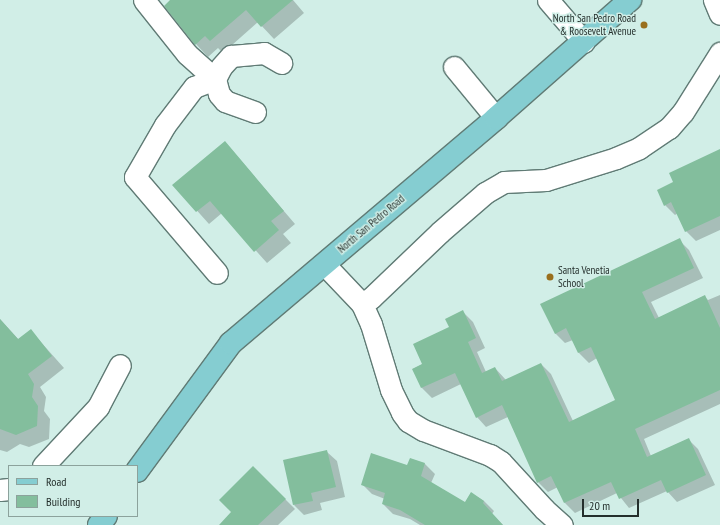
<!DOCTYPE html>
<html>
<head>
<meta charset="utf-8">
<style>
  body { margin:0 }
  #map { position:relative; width:720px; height:525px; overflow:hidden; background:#d1eee7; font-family:"PT Sans Narrow",sans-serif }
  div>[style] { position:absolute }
  .shadow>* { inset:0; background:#0003 }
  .building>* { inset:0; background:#83be9d }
  .roads { filter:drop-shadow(1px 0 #607b75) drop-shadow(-1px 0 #607b75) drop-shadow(0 1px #607b75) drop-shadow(0 -1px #607b75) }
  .minor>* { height:21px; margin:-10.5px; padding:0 10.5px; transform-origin:10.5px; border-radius:10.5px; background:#fff }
  .major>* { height:22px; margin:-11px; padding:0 11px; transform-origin:11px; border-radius:11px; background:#85cdd1 }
  .dots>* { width:11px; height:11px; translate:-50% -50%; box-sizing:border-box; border:2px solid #d1eee7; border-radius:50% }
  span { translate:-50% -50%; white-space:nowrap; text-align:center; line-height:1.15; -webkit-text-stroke:3px #d1eee7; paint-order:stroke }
  .poi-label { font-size:11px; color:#242f2c }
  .right { translate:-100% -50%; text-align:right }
  .left { translate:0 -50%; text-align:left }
  .street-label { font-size:11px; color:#242f2c }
  .legend { position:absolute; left:8px; top:465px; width:130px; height:52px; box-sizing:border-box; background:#d1eee7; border:1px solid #8ca29c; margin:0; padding:5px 7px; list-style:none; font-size:12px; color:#242f2c }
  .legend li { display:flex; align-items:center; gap:8px; height:20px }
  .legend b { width:20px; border:1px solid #8ca29c }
  .scale { position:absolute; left:582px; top:499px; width:57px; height:18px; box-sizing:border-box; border:2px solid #242f2c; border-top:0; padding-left:5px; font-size:12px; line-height:14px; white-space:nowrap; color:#242f2c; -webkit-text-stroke:3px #d1eee7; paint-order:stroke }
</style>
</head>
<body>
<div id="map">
  <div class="shadow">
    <i style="clip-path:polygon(172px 0,293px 0,304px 13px,274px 39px,258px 22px,223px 53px,218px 48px,208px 57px,196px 44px,165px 6px)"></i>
    <i style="clip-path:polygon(225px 142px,295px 224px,283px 234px,291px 243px,267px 263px,222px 213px,209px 224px,174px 185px)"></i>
    <i style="clip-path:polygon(720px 150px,720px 230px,696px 241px,686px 231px,678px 213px,675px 215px,665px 205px,674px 183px)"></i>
    <i style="clip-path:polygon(679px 240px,689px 250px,703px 278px,651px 302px,659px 318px,704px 296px,708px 300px,720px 295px,720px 404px,644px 439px,651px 456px,688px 439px,698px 449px,715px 485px,677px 502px,667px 491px,629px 508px,617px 493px,575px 513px,565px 503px,558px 487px,548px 492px,538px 482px,508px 417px,486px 427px,477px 417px,461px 384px,432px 398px,422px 388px,413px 369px,423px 364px,463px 312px,473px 322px,485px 348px,477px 352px,486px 372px,495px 368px,506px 380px,541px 364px,551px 374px,573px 421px,617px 400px,597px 358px,589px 363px,579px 353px,573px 340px,565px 343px,555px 333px)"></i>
    <i style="clip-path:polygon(0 319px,19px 340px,31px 331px,64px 368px,40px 387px,46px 397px,44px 411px,50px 419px,49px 439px,29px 447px,20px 444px,7px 452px,0 450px)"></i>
    <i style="clip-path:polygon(327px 452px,337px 461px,345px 497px,320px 503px,322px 510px,304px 515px,294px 505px)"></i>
    <i style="clip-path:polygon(411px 459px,425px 464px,435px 474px,431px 483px,465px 503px,471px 493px,484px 501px,494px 511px,492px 514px,503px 525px,420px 525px,410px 519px,393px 514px,383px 504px,385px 499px,372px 494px,362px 484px,408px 466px)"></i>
    <i style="clip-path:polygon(253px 467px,295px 509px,278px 525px,221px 525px,233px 512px)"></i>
  </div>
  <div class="building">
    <i style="clip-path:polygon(170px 0,293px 0,261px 27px,246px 10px,210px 41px,205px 36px,195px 45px,164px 6px)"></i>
    <i style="clip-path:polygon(225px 141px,284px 211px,271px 221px,279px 230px,254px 252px,210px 201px,196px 212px,172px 185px)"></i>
    <i style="clip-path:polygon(720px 149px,720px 216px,685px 232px,671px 202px,664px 206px,657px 190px,673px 182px,669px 173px)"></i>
    <i style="clip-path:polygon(680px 238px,694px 268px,642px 292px,655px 319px,705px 295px,720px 328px,720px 390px,635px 429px,647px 457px,689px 438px,706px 475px,667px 493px,661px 480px,619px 499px,611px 482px,564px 503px,551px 476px,537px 483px,502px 405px,476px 418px,455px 373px,421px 388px,412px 369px,422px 364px,413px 344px,449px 327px,445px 319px,463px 310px,476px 338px,468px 342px,482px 373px,495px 367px,502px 381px,541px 363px,569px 422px,615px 400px,591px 347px,578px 353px,566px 328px,555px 334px,540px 304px)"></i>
    <i style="clip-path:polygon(0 319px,18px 339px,31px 329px,52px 356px,28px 374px,34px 384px,32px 397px,38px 406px,37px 426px,16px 435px,0 429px)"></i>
    <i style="clip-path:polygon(327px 450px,336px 487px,311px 493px,313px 501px,293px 505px,283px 460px)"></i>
    <i style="clip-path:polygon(371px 453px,407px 465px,410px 458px,425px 463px,421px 476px,465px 502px,471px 492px,484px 501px,483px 503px,503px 525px,425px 525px,400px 510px,382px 504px,385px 493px,361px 485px)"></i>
    <i style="clip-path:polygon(253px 466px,286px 499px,258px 525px,219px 525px,231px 512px,219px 500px)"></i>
  </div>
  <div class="roads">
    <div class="minor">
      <i style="left:144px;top:0;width:69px;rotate:51.5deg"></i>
      <i style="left:187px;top:54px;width:38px;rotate:42deg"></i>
      <i style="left:215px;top:79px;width:22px;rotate:159deg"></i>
      <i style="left:194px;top:87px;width:48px;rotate:127.3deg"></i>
      <i style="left:165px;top:125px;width:60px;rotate:120deg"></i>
      <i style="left:135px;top:177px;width:126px;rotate:49.5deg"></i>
      <i style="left:548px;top:0;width:55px;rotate:49.4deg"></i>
      <i style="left:714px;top:0;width:15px;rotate:67deg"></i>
      <i style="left:454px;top:67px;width:66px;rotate:50.5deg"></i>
      <i style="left:255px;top:112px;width:32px;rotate:-160deg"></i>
      <i style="left:225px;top:101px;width:9px;rotate:-131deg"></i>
      <i style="left:219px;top:94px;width:16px;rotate:-105deg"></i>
      <i style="left:215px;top:79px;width:13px;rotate:-63deg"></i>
      <i style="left:221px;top:67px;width:15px;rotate:-48deg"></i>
      <i style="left:231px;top:56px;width:33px;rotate:-5deg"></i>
      <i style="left:264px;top:53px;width:20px;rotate:30deg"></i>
      <i style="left:324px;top:264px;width:55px;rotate:46.5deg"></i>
      <i style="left:362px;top:304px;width:22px;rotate:66deg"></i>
      <i style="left:371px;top:324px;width:69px;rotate:73.1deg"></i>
      <i style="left:391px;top:390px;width:25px;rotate:64deg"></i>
      <i style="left:402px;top:413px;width:10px;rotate:53deg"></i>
      <i style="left:408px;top:421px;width:17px;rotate:31deg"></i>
      <i style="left:423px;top:430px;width:72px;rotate:20.5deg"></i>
      <i style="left:490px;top:455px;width:13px;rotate:32deg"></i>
      <i style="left:501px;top:462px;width:64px;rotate:47.5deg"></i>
      <i style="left:544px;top:509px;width:24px;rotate:42deg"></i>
      <i style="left:362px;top:304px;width:11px;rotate:-34deg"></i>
      <i style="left:371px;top:298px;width:95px;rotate:-43.7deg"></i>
      <i style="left:440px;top:232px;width:60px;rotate:-40.9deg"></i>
      <i style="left:485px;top:193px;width:22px;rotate:-30deg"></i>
      <i style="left:504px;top:182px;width:42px;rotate:-2.7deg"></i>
      <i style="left:546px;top:180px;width:73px;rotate:-17.4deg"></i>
      <i style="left:616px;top:158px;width:25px;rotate:-23deg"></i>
      <i style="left:639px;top:148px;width:36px;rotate:-34deg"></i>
      <i style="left:669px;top:128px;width:21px;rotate:-49deg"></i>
      <i style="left:683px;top:112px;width:70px;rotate:-57.9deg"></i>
      <i style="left:43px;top:466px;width:81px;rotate:-47deg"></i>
      <i style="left:98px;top:407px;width:47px;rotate:-62.4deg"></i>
      <i style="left:0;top:490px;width:9px;rotate:-6deg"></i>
    </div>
    <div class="major">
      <i style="left:137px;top:471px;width:159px;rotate:-53.7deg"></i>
      <i style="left:231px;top:343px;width:348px;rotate:-40.3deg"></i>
      <i style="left:496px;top:118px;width:179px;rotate:-41.4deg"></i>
      <i style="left:99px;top:525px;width:11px;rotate:-52deg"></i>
    </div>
  </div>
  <div class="dots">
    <i style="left:644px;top:25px;background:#996f1d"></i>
    <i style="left:550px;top:277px;background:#996f1d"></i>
  </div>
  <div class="poi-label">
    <span class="right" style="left:636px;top:25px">North San Pedro Road<br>&amp; Roosevelt Avenue</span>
    <span class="left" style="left:558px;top:277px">Santa Venetia<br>School</span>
  </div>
  <div class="street-label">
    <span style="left:371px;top:224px;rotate:-40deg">North San Pedro Road</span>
  </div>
  <ul class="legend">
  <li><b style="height:5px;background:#85cdd1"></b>Road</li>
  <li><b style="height:11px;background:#83be9d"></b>Building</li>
  </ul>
  <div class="scale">20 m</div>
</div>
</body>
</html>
